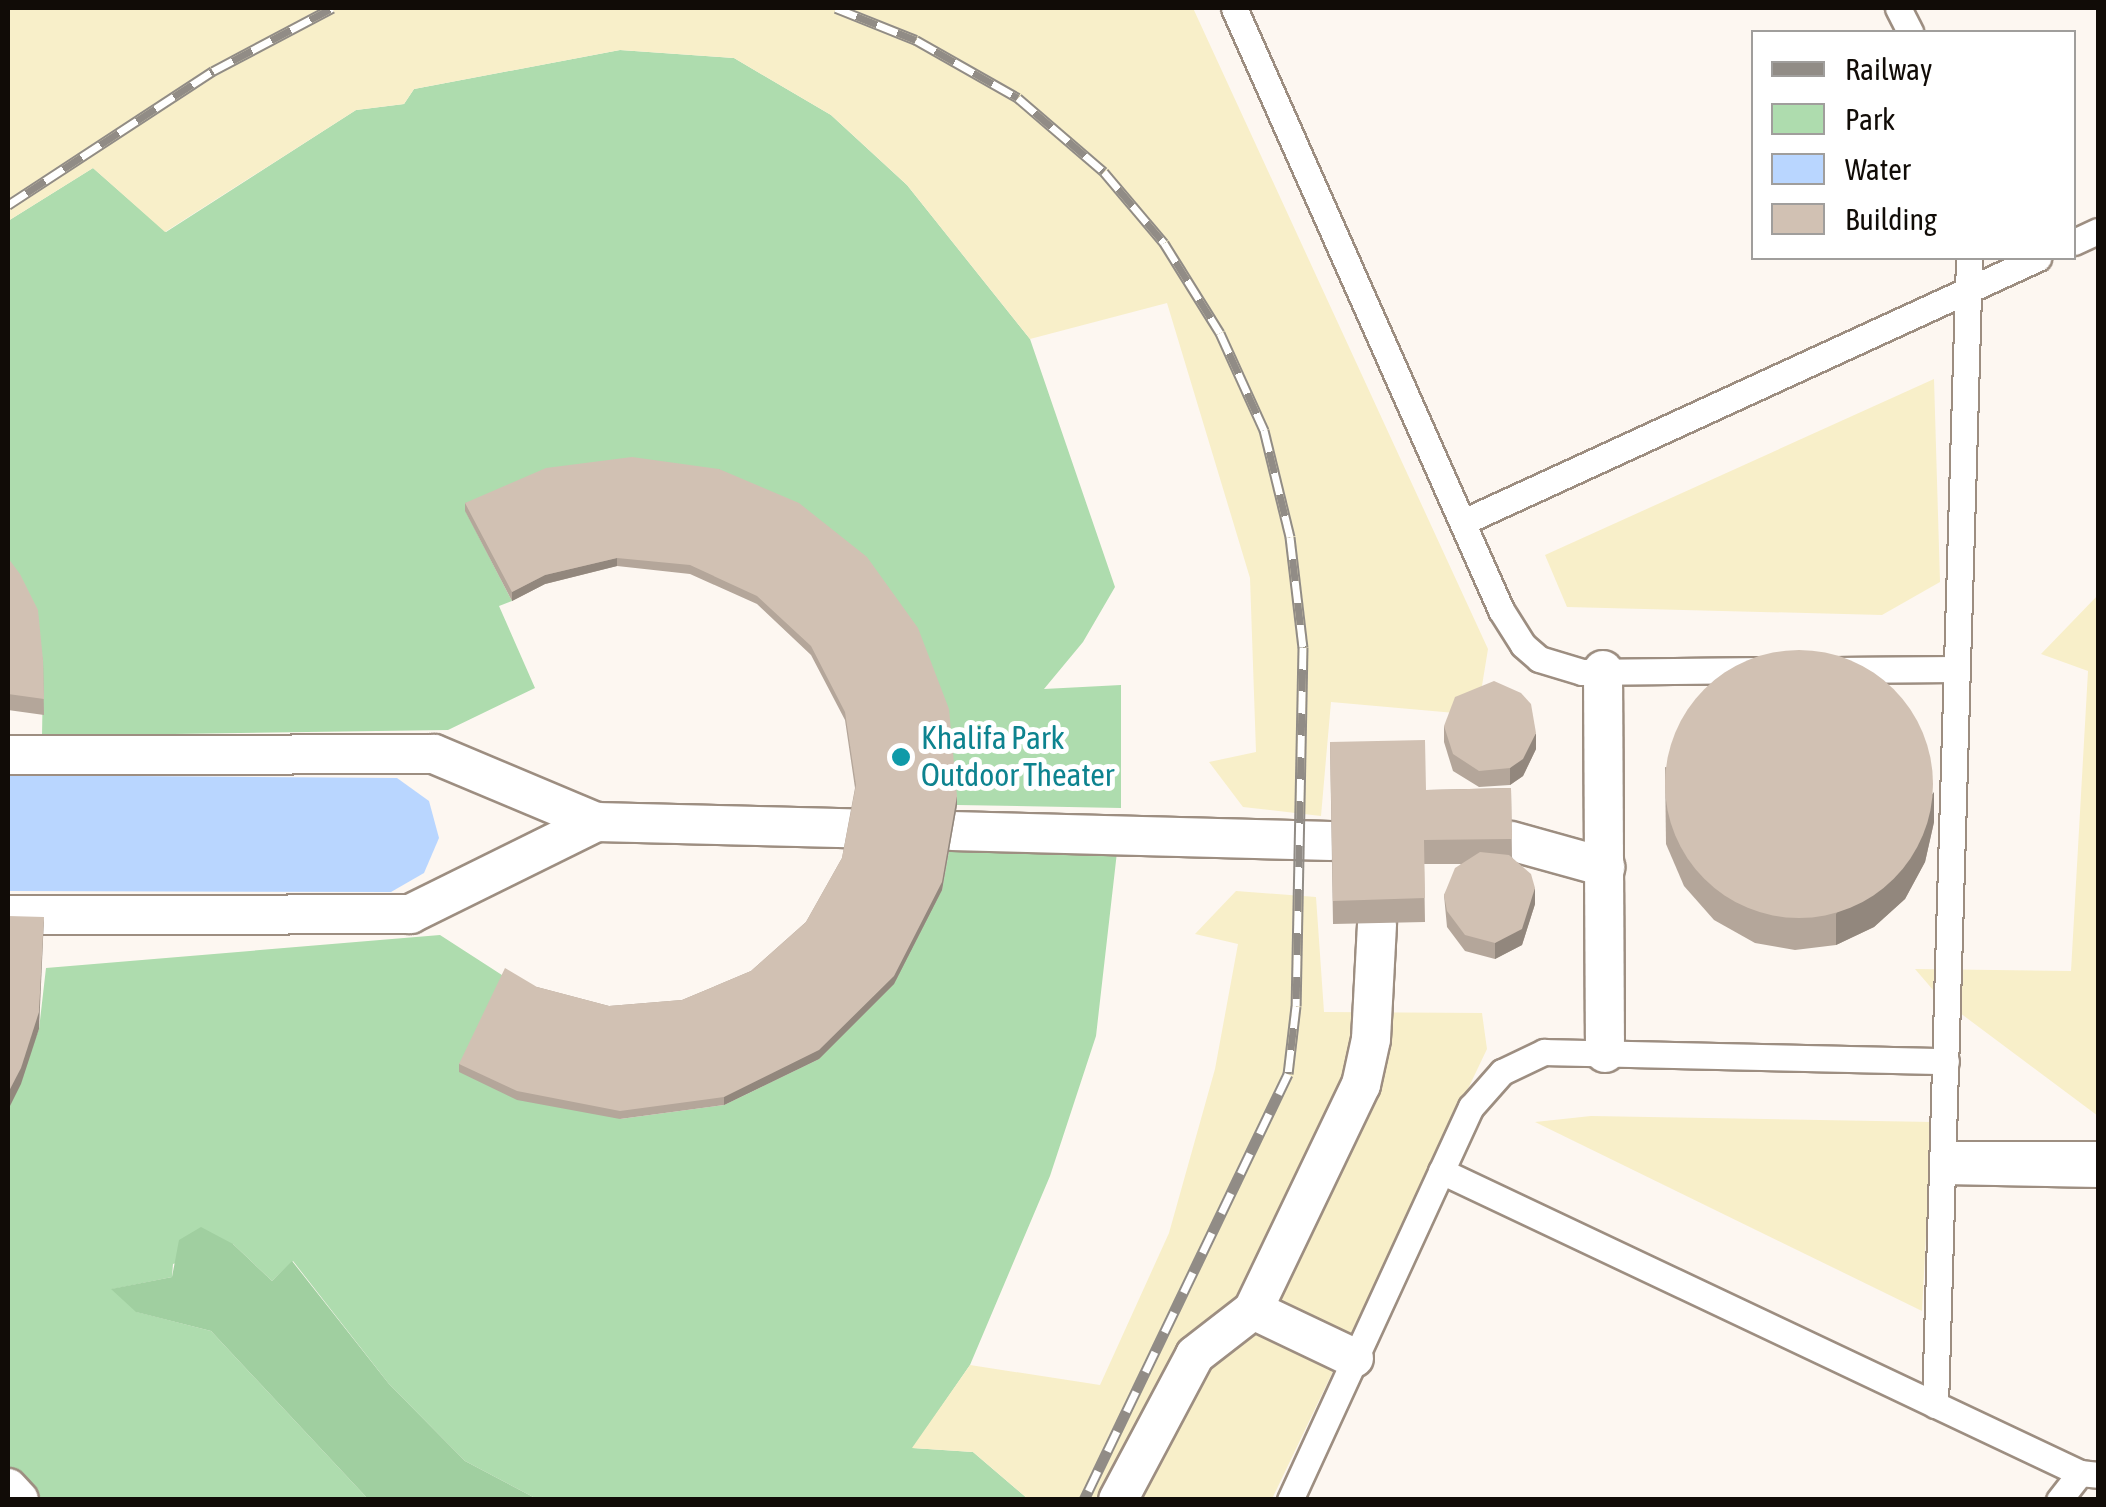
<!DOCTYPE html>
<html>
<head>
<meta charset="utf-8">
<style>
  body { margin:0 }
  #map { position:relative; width:2106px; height:1507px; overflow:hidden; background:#fdf7f1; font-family:"Asap Condensed",sans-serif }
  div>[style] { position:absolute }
  .green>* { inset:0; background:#aedcae }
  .forest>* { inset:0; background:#a0cfa0 }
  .sand>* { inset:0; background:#f8efc9 }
  .water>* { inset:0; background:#b9d6ff }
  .roads { filter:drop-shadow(2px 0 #9d8e81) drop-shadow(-2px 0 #9d8e81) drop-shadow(0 2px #9d8e81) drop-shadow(0 -2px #9d8e81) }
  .service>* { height:25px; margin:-12.5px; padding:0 12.5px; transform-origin:12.5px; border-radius:12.5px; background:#fff }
  .pedestrian>* { height:38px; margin:-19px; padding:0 19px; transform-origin:19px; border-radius:19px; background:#fff }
  .rail>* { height:11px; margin-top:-5.5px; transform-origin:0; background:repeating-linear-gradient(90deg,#fff 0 22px,#918c86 0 44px); box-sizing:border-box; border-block:2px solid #918c86 }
  .wall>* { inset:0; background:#b4a69a }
  .shaded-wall>* { inset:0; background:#92877d }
  .building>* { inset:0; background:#d1c1b3 }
  .round { border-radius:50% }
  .dots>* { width:28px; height:28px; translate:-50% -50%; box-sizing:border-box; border:5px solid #fff; border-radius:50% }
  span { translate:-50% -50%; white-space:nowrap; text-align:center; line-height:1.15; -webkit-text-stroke:10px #fff; paint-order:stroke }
  .culture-label { font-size:32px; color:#0d838f }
  .left { translate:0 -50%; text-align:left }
  .frame { position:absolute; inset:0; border:10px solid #110c07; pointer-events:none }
  .legend { position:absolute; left:1751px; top:30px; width:325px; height:230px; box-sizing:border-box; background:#fff; border:2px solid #a09e9c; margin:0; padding:12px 18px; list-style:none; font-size:30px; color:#110c07 }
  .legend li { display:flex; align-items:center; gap:20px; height:50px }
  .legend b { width:50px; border:2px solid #a09e9c }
</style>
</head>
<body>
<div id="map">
  <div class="green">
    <i style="clip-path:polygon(620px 50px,734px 58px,831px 115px,907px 185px,1030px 339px,1115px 587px,1083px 642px,1044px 689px,1121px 685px,1121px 808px,957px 805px,949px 718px,918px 636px,466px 512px,512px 601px,499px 606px,535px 688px,448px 730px,42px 736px,43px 676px,8px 574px,8px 221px,93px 168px,166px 232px,356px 110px,404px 104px,414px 89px)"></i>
    <i style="clip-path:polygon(949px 851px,1117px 852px,1096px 1036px,1050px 1176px,970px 1365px,913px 1448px,973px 1452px,1028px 1499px,537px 1499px,465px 1461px,389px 1384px,293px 1261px,272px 1281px,233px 1244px,173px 1264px,172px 1277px,113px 1289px,137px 1312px,211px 1331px,368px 1499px,34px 1499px,8px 1472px,8px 1110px,39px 1029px,46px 968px,440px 935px,505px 977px,620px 1119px,724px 1105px,819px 1059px,942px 890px)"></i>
  </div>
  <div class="forest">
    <i style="clip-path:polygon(201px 1227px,233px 1244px,272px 1281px,292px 1261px,389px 1384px,465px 1461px,537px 1499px,368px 1499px,211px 1331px,136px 1312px,111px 1289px,172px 1277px,179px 1240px)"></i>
  </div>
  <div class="sand">
    <i style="clip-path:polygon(8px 8px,1193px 8px,1488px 649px,1480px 698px,1455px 713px,1331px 702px,1321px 816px,1243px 807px,1209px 762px,1256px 752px,1250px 578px,1167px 303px,1030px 339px,907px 185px,831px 115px,734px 58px,620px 50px,414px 89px,404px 104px,356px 110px,165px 232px,93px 168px,8px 221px)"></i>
    <i style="clip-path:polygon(1934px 379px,1940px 582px,1882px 615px,1567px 607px,1545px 555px)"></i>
    <i style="clip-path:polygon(2098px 595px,2098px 1413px,2098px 1116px,1940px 998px,1915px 969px,2071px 971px,2088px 671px,2041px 654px)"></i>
    <i style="clip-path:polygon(1236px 891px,1316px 897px,1324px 1012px,1482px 1013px,1487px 1049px,1272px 1499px,1028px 1499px,973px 1452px,912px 1448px,970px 1365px,1100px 1385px,1169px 1233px,1215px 1069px,1238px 944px,1195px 934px)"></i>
    <i style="clip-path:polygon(1591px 1116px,1932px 1122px,1922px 1311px,1535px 1122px)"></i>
  </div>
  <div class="water">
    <i style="clip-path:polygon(8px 775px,397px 778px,429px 801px,439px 838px,424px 873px,391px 892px,8px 891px)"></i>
  </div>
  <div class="roads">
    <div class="service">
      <i style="left:1234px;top:8px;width:659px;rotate:66.08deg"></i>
      <i style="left:1501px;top:610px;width:41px;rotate:57.8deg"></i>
      <i style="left:1523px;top:645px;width:21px;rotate:41deg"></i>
      <i style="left:1539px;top:659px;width:45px;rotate:16.8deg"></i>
      <i style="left:1582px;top:672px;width:183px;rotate:-0.6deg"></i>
      <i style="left:1898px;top:8px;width:27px;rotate:63deg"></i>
      <i style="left:2074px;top:242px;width:26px;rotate:-25deg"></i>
      <i style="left:1463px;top:522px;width:633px;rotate:-24.66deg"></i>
      <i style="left:1835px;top:670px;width:121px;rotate:-0.5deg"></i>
      <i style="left:1944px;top:1154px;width:154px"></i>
      <i style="left:1441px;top:1171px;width:707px;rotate:25.3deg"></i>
      <i style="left:2080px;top:1473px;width:18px;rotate:6deg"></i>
      <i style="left:1944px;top:1171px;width:154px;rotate:1.1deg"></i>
      <i style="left:1935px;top:1405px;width:1148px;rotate:-88.3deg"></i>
      <i style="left:1290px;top:1500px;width:433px;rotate:-65.3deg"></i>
      <i style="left:1471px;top:1107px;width:47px;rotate:-48.5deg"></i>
      <i style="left:1502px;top:1072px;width:47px;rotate:-25.5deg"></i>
      <i style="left:1544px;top:1052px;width:402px;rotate:1.3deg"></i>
      <i style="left:2059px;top:1500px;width:34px;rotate:-52deg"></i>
    </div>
    <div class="pedestrian">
      <i style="left:1603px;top:670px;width:383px;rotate:89.7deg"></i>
      <i style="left:8px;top:755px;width:426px;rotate:-0.1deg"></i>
      <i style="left:434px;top:754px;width:176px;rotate:22.8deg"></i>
      <i style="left:596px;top:822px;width:253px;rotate:1.4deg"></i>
      <i style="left:952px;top:831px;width:379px;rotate:1.5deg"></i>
      <i style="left:1511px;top:841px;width:98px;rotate:15.5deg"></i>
      <i style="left:8px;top:915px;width:402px;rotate:-0.1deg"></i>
      <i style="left:410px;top:914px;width:208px;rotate:-26.3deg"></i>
      <i style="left:1354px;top:1358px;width:112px;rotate:-154.6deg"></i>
      <i style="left:1253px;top:1310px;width:250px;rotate:-64.4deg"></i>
      <i style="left:1361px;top:1085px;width:47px;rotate:-77.7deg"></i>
      <i style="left:1371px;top:1039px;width:115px;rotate:-87deg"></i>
      <i style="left:8px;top:1488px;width:16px;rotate:47deg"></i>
      <i style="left:1118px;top:1500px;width:164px;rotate:-62deg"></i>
      <i style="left:1195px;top:1355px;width:73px;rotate:-37.8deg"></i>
    </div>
  </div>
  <div class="rail">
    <i style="left:836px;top:8px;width:86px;rotate:21.8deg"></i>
    <i style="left:916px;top:40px;width:117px;rotate:29.6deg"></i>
    <i style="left:1018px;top:98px;width:113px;rotate:40.7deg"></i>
    <i style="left:1104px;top:172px;width:93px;rotate:49.8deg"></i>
    <i style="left:1164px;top:243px;width:106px;rotate:58.1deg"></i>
    <i style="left:1220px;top:333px;width:107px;rotate:65.6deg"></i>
    <i style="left:1264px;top:430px;width:110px;rotate:76.3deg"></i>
    <i style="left:1290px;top:537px;width:111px;rotate:83.3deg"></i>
    <i style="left:1303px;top:647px;width:359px;rotate:91.1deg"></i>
    <i style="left:1296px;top:1006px;width:68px;rotate:96.7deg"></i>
    <i style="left:1288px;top:1074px;width:472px;rotate:115.6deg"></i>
    <i style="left:8px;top:205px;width:245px;rotate:-33.2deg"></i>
    <i style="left:213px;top:71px;width:135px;rotate:-27.9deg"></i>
  </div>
  <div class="wall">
    <i style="clip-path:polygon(719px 469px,957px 805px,942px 890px,894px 984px,819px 1059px,724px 1105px,620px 1119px,517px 1100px,459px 1072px,459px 1064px,537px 987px,609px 1006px,682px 1000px,751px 971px,806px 922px,842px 858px,855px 788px,845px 720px,811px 655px,757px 604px,690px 574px,617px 566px,545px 584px,512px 601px,465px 511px,465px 503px)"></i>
    <i style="clip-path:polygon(8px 558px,43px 660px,44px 715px,8px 710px)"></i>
    <i style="clip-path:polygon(1444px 726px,1536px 749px,1523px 776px,1510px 785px,1479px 787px,1453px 771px,1444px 742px)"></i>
    <i style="clip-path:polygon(1330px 742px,1426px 790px,1511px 788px,1512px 857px,1535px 904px,1522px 945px,1495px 959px,1465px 951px,1447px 927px,1444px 895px,1461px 864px,1424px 864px,1425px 922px,1333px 924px)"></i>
    <i style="clip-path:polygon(1665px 767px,1934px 822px,1925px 862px,1905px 899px,1874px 927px,1836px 945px,1795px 950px,1755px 943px,1714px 920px,1684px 886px,1666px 844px)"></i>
  </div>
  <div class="shaded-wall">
    <i style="clip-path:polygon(617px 558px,617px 566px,545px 584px,512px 601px,512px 592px,545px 575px)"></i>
    <i style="clip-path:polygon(1536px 733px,1536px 749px,1523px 776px,1510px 785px,1510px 768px)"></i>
    <i style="clip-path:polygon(1934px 792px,1934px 822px,1925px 862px,1905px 899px,1874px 927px,1836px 945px,1836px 914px)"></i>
    <i style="clip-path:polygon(957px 796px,957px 805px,942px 890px,894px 984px,819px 1059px,724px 1105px,724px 1097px)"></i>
    <i style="clip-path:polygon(1535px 888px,1535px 904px,1522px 945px,1495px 959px,1495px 943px)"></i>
    <i style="clip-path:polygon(44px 917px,39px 1029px,21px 1084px,8px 1110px,8px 1093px)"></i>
  </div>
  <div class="building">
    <i style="clip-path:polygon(632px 457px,719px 469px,799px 503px,867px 557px,918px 628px,949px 709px,957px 796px,942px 882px,894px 976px,819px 1050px,724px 1097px,620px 1111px,517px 1091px,459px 1064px,505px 968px,537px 987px,609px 1006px,682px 1000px,751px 971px,806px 922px,842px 858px,856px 785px,845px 712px,811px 646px,757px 596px,690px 565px,617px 558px,545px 575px,512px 592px,465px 503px,546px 468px)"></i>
    <i style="clip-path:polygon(8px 558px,20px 574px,38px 610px,43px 660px,44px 699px,8px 694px)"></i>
    <i class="round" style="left:1665px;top:650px;width:268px;height:268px"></i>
    <i style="clip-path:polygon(1494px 681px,1521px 693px,1531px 704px,1536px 733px,1523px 759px,1510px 768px,1479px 771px,1453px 754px,1444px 726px,1455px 697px)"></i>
    <i style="clip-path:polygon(1425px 740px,1426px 790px,1511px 788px,1512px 839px,1424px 840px,1425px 898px,1333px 901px,1330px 742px)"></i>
    <i style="clip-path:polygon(1480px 852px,1509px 855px,1531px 874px,1535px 888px,1522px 929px,1495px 943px,1465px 935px,1447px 911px,1444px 895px,1455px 868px)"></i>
    <i style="clip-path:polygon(8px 916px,44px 917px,39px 1012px,21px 1068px,8px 1093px)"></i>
  </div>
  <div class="dots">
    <i style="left:901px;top:757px;background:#0f9aa8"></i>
  </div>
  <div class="culture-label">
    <span class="left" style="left:921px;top:757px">Khalifa Park<br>Outdoor Theater</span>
  </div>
  <div class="frame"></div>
  <ul class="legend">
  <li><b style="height:12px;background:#918c86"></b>Railway</li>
  <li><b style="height:28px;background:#aedcae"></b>Park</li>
  <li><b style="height:28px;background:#b9d6ff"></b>Water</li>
  <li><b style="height:28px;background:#d1c1b3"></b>Building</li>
  </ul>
</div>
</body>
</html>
